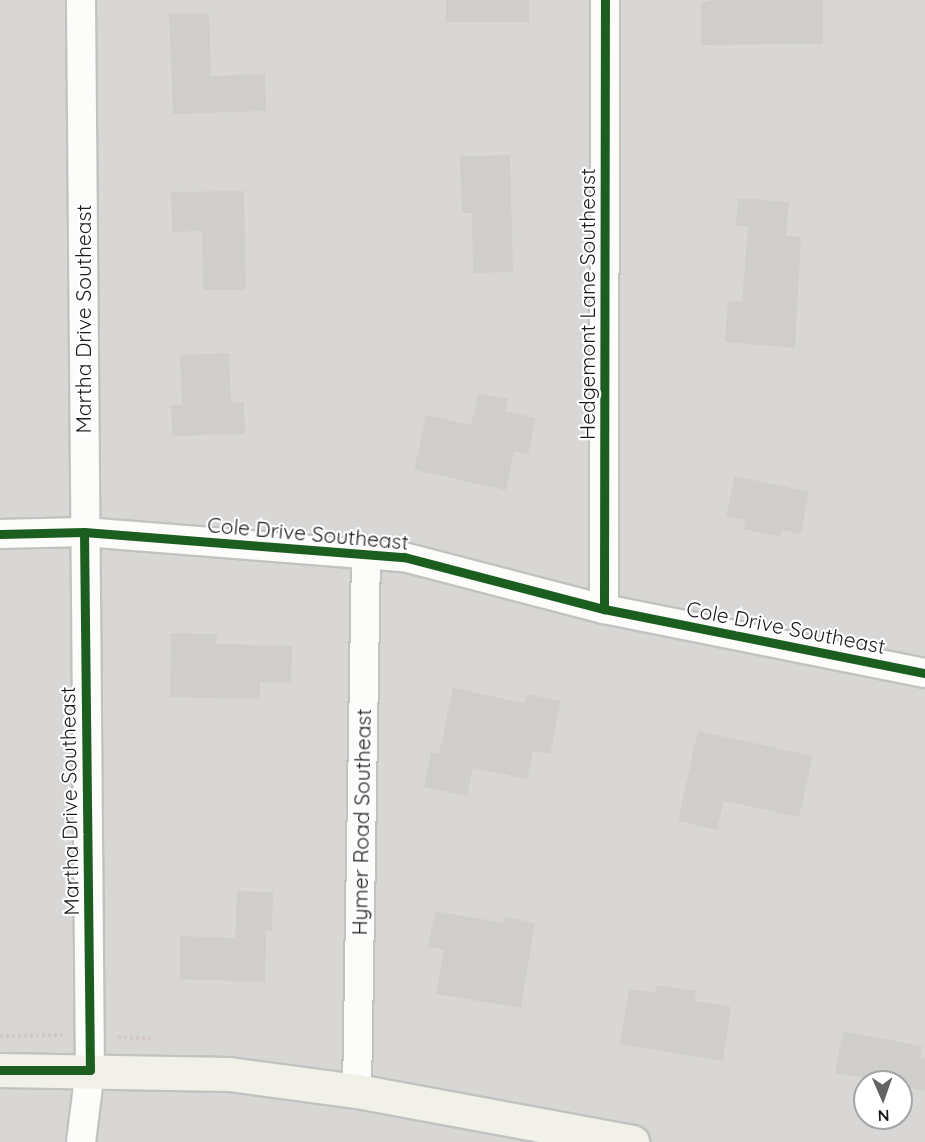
<!DOCTYPE html>
<html>
<head>
<meta charset="utf-8">
<style>
  body { margin:0 }
  #map { position:relative; width:925px; height:1142px; overflow:hidden; background:#e9e8e4; font-family:Quicksand,sans-serif }
  div>[style] { position:absolute }
  .residential>* { inset:0; background:#d8d7d5 }
  .building>* { inset:0; background:#d0cecb; transform-origin:0 0 }
  .path>* { height:4px; margin-top:-2px; transform-origin:0; background:repeating-linear-gradient(90deg,#d4c8c5 0 3px,transparent 0 6px) }
  .roads { filter:drop-shadow(2px 0 #c2c2c0) drop-shadow(-2px 0 #c2c2c0) drop-shadow(0 2px #c2c2c0) drop-shadow(0 -2px #c2c2c0) }
  .street>* { height:28px; margin:-14px; padding:0 14px; transform-origin:14px; border-radius:14px; background:#fcfcfb }
  .secondary>* { height:33px; margin:-16.5px; padding:0 16.5px; transform-origin:16.5px; border-radius:16.5px; background:#f1f1e9 }
  .cycleway>* { height:9px; margin:-4.5px; padding:0 4.5px; transform-origin:4.5px; border-radius:4.5px; background:#1b5e20 }
  span { translate:-50% -50%; white-space:nowrap; text-align:center; line-height:1.15; -webkit-text-stroke:4.5px #fff; paint-order:stroke }
  .street-label { font-size:21px; color:#1b1b1b }
  .north { position:absolute; left:853px; top:1070px; width:60px; height:60px; box-sizing:border-box; background:#fff; border:2px solid #a4a4a4; border-radius:50%; rotate:178deg; font-size:16px; font-weight:700; line-height:24px; text-align:center; color:#1b1b1b }
  .north::after { content:''; display:block; margin:auto; width:21px; height:27px; background:#636361; clip-path:polygon(50% 0,100% 100%,50% 72%,0 100%) }
</style>
</head>
<body>
<div id="map">
  <div class="residential">
    <i style="clip-path:polygon(evenodd,0 0,925px 0,925px 1142px,0 1142px,0 0,865px 1082px,901px 1082px,901px 1118px,865px 1118px,865px 1082px)"></i>
  </div>
  <div class="building">
    <i style="left:446px;top:0;width:83px;height:22px"></i>
    <i style="clip-path:polygon(713px 0,823px 0,823px 44px,701px 45px,701px 3px)"></i>
    <i style="clip-path:polygon(209px 13px,211px 76px,265px 74px,266px 111px,173px 114px,169px 14px)"></i>
    <i style="clip-path:polygon(510px 155px,513px 272px,473px 273px,472px 213px,462px 213px,460px 156px)"></i>
    <i style="clip-path:polygon(244px 191px,246px 290px,203px 290px,202px 231px,172px 232px,171px 192px)"></i>
    <i style="clip-path:polygon(738px 198px,789px 202px,786px 236px,801px 237px,795px 348px,725px 342px,728px 301px,742px 302px,748px 226px,736px 226px)"></i>
    <i style="clip-path:polygon(229px 353px,231px 403px,244px 402px,245px 434px,172px 436px,171px 405px,182px 405px,180px 355px)"></i>
    <i style="clip-path:polygon(478px 393px,508px 399px,505px 411px,536px 418px,528px 454px,514px 451px,506px 490px,414px 470px,426px 415px,471px 425px)"></i>
    <i style="clip-path:polygon(735px 476px,809px 492px,801px 534px,782px 530px,781px 537px,744px 529px,745px 520px,726px 516px)"></i>
    <i style="clip-path:polygon(171px 633px,217px 634px,216px 644px,292px 646px,291px 683px,260px 682px,260px 699px,170px 697px)"></i>
    <i style="clip-path:polygon(453px 688px,525px 703px,527px 694px,561px 701px,550px 754px,533px 751px,527px 779px,473px 768px,467px 796px,424px 787px,431px 752px,439px 754px)"></i>
    <i style="clip-path:polygon(698px 731px,813px 756px,799px 817px,724px 801px,717px 830px,678px 821px)"></i>
    <i style="clip-path:polygon(237px 891px,273px 892px,272px 931px,266px 930px,265px 982px,180px 979px,180px 936px,235px 938px)"></i>
    <i style="clip-path:polygon(435px 911px,504px 923px,505px 917px,535px 923px,521px 1008px,436px 994px,444px 950px,428px 947px)"></i>
    <i style="clip-path:polygon(657px 985px,696px 991px,695px 1001px,731px 1007px,723px 1061px,620px 1044px,629px 989px,655px 993px)"></i>
    <i style="clip-path:polygon(843px 1031px,922px 1046px,920px 1058px,925px 1059px,925px 1091px,901px 1086px,901px 1082px,835px 1074px)"></i>
  </div>
  <div class="path">
    <i style="left:0;top:1036px;width:62px;rotate:-0.9deg"></i>
    <i style="left:118px;top:1037px;width:37px;rotate:3deg"></i>
  </div>
  <div class="roads">
    <div class="street">
      <i style="left:81px;top:0;width:1070px;rotate:89.52deg"></i>
      <i style="left:90px;top:1070px;width:73px;rotate:97.1deg"></i>
      <i style="left:0;top:534px;width:84px;rotate:-1.4deg"></i>
      <i style="left:84px;top:532px;width:321px;rotate:4.5deg"></i>
      <i style="left:404px;top:557px;width:207px;rotate:14.6deg"></i>
      <i style="left:604px;top:609px;width:327px;rotate:11.3deg"></i>
      <i style="left:604px;top:609px;width:609px;rotate:-89.91deg"></i>
      <i style="left:357px;top:1091px;width:538px;rotate:-89.04deg"></i>
    </div>
    <div class="secondary">
      <i style="left:0;top:1070px;width:229px;rotate:1deg"></i>
      <i style="left:229px;top:1074px;width:129px;rotate:7.6deg"></i>
      <i style="left:357px;top:1091px;width:280px;rotate:10.5deg"></i>
    </div>
  </div>
  <div class="cycleway">
    <i style="left:0;top:534px;width:84px;rotate:-1.4deg"></i>
    <i style="left:84px;top:532px;width:321px;rotate:4.5deg"></i>
    <i style="left:404px;top:557px;width:207px;rotate:14.6deg"></i>
    <i style="left:604px;top:609px;width:327px;rotate:11.3deg"></i>
    <i style="left:604px;top:609px;width:609px;rotate:-89.91deg"></i>
    <i style="left:0;top:1070px;width:90px"></i>
    <i style="left:90px;top:1070px;width:538px;rotate:-90.64deg"></i>
  </div>
  <div class="street-label">
    <span style="left:587px;top:304px;rotate:-90deg">Hedgemont Lane Southeast</span>
    <span style="left:83px;top:319px;rotate:-90deg">Martha Drive Southeast</span>
    <span style="left:308px;top:533px;rotate:5deg">Cole Drive Southeast</span>
    <span style="left:786px;top:627px;rotate:11deg">Cole Drive Southeast</span>
    <span style="left:69px;top:801px;rotate:-91deg">Martha Drive Southeast</span>
    <span style="left:361px;top:822px;rotate:-89deg">Hymer Road Southeast</span>
  </div>
  <div class="north">N</div>
</div>
</body>
</html>
